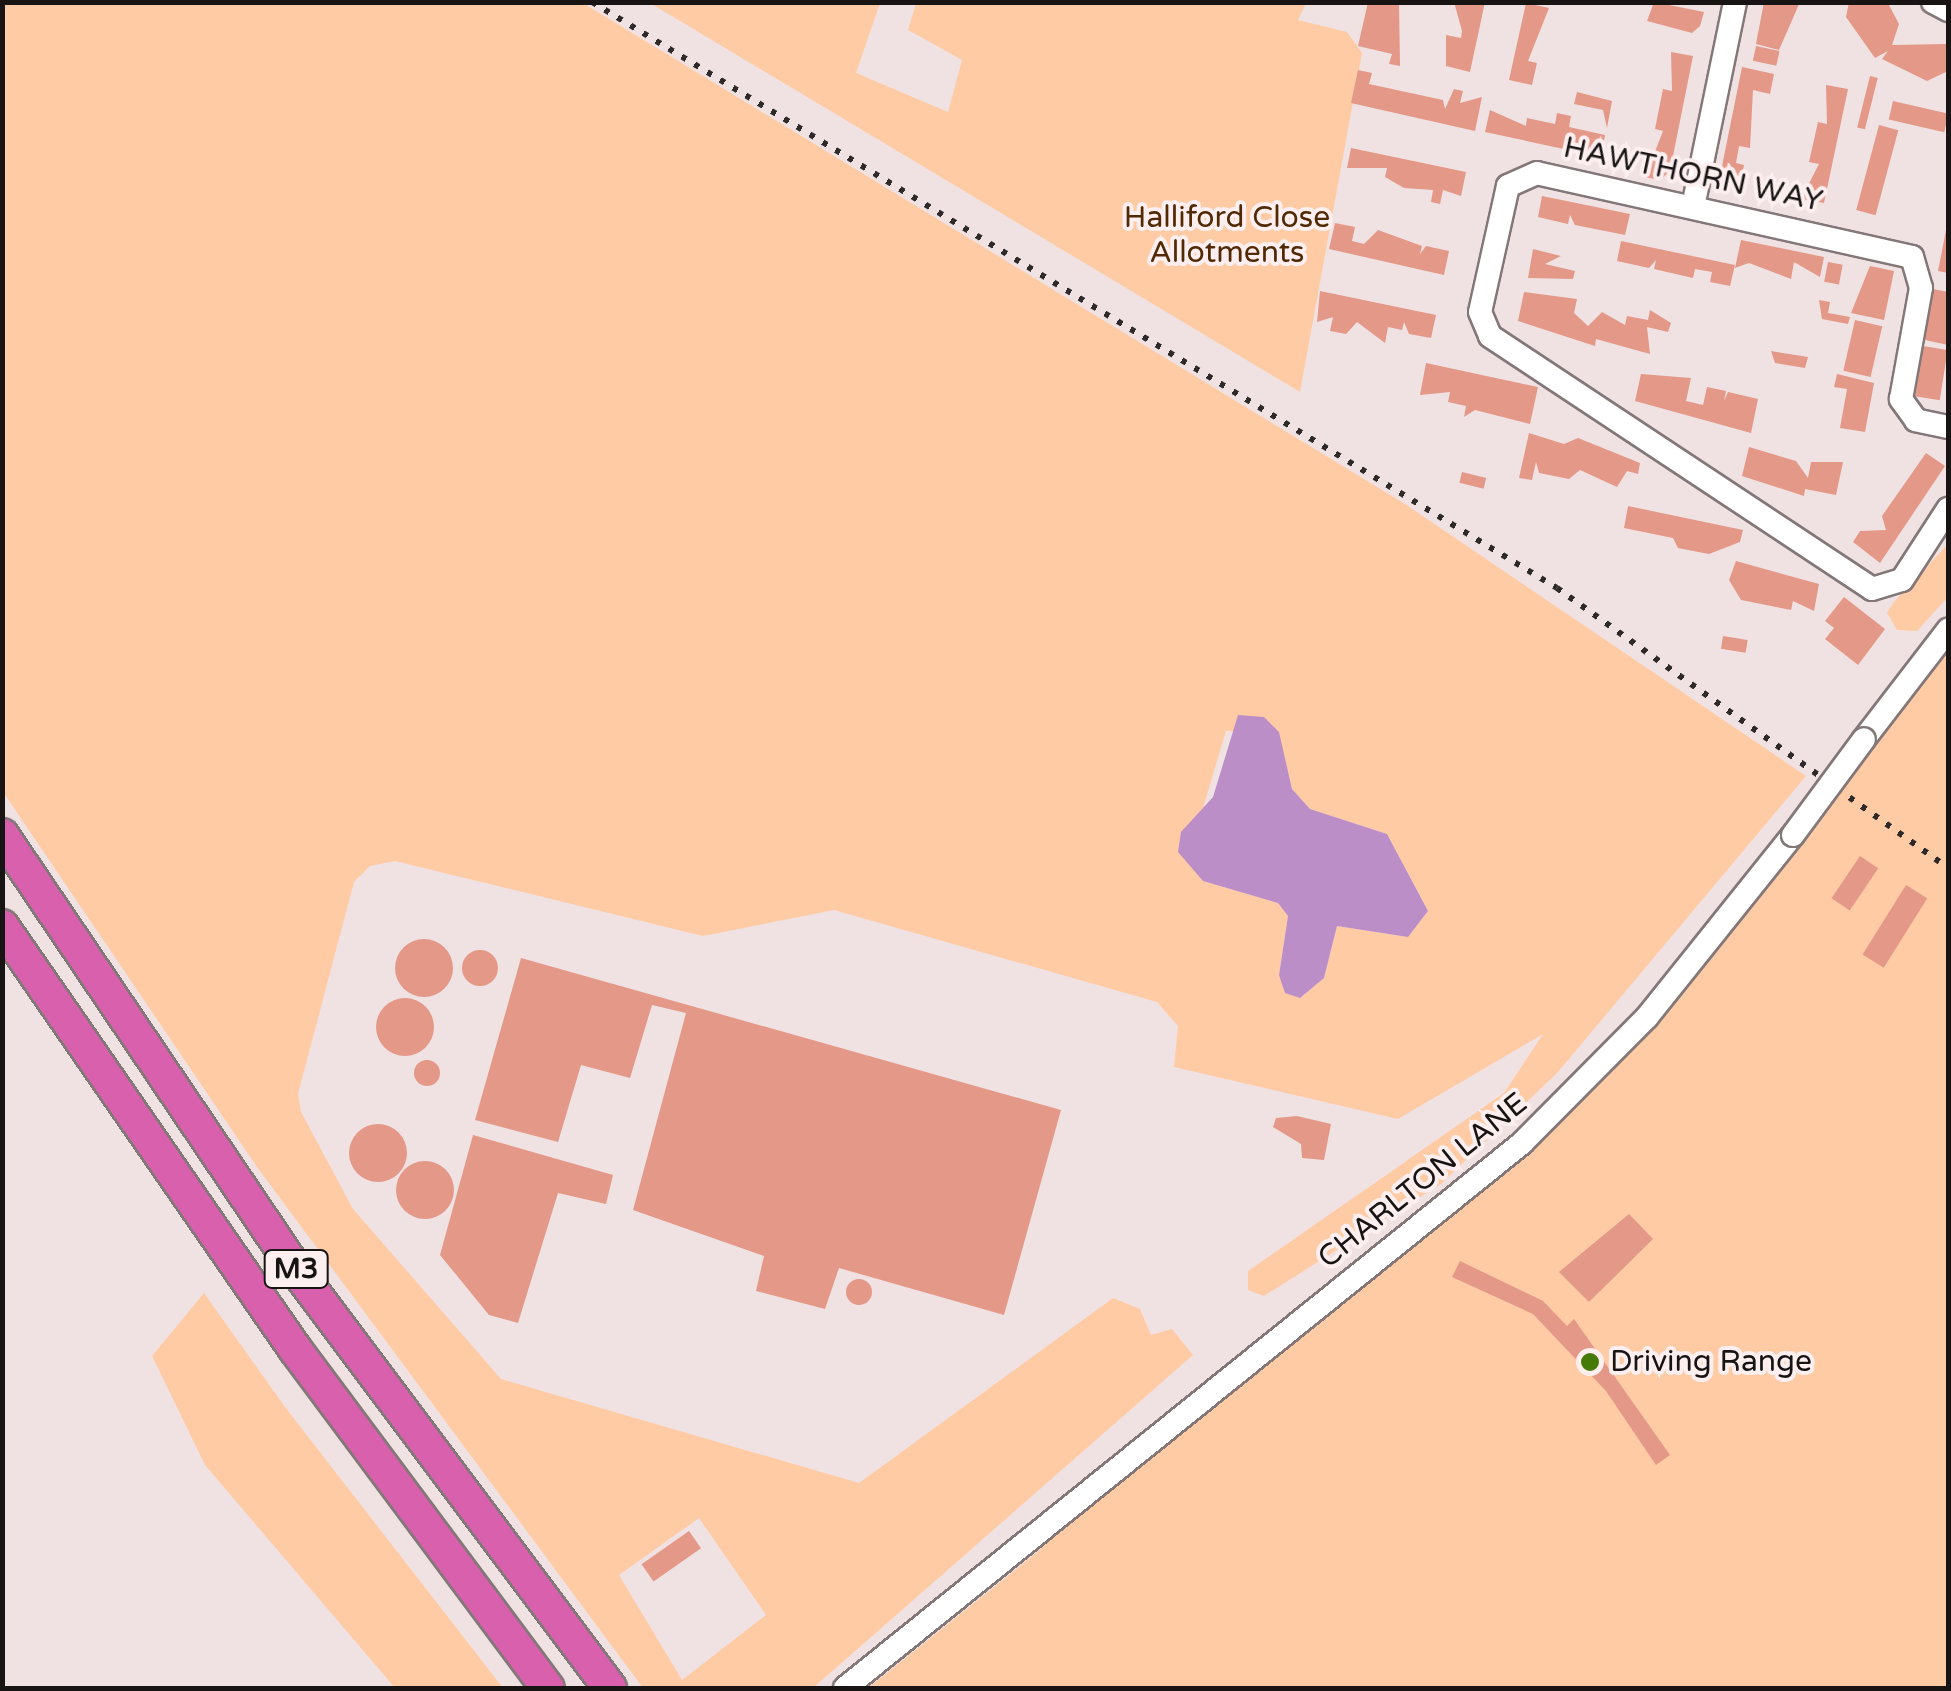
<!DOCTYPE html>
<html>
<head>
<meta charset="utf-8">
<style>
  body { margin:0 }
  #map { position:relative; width:1951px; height:1691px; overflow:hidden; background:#f0e2e3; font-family:"Varela Round",sans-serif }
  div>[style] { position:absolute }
  .green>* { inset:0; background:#fecba5 }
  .water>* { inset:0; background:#bc8ec8 }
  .building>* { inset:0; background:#e49887; transform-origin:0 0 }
  .round { border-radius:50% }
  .roads { filter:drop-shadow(2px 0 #837778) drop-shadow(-2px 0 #837778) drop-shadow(0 2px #837778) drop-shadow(0 -2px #837778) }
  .minor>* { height:22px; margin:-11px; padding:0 11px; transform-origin:11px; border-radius:11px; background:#fff }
  .highway>* { height:32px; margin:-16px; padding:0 16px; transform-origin:16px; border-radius:16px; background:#d960ac }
  .rail>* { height:6px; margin-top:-3px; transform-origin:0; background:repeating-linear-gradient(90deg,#2f2a2a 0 5px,transparent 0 15px) }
  .bridges { filter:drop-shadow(2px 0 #837778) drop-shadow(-2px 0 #837778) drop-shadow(0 2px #837778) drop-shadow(0 -2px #837778) }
  .minor-bridge>* { height:22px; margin:-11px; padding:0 11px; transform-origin:11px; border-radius:11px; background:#fff }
  .dots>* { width:28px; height:28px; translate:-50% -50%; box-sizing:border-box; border:5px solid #fdeff0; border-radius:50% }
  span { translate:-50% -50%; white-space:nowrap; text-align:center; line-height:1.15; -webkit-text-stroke:8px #fdeff0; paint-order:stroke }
  .shield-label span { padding:2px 8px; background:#fdeff0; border:2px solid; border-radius:8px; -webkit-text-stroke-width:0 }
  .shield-label { font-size:28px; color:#181414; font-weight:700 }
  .street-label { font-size:30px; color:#181414 }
  .park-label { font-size:30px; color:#512a04 }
  .poi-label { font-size:30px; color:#181414 }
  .left { translate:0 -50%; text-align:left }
  .frame { position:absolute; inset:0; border:5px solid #181414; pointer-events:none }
</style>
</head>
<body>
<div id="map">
  <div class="green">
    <i style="clip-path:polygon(evenodd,3px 2px,583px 3px,1405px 504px,1806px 776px,1558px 1072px,1441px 1184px,1264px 1296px,1248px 1290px,1248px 1271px,1504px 1093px,1543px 1034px,1398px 1119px,1174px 1067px,1178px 1026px,1157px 1002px,834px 910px,703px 936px,395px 861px,370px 866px,354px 882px,298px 1094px,301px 1112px,353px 1209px,501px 1379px,859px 1483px,1113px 1298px,1140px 1309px,1151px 1335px,1172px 1329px,1193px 1355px,813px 1688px,643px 1688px,257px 1167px,3px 792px,3px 2px,1226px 731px,1278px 732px,1292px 789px,1310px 809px,1387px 834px,1428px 911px,1408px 937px,1337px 926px,1324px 978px,1300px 998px,1279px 975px,1288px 916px,1278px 903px,1203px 881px,1200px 818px,1226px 731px,3px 2px,699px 1518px,766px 1615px,682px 1680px,619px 1575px,699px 1518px)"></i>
    <i style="clip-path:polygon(650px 3px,880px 3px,856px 73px,948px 112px,962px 60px,908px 30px,916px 3px,1306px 3px,1298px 20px,1347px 32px,1362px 53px,1300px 392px)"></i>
    <i style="clip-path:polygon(1948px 544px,1948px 597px,1917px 631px,1897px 630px,1887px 613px,1893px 603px)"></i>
    <i style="clip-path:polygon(1948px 630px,1948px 1688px,868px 1688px,1035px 1554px,1232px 1373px,1565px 1103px)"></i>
    <i style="clip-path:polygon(204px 1293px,285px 1407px,503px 1688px,395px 1688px,205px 1465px,152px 1356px)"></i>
  </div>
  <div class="water">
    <i style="clip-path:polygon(1238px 715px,1264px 717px,1279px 732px,1292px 789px,1310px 809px,1387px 834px,1428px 911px,1408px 937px,1337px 926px,1324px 978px,1300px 998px,1285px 993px,1279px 975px,1288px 916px,1278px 903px,1203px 881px,1178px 852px,1181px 832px,1213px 797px)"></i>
  </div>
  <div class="building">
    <i style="clip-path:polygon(1368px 2px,1399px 2px,1400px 66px,1389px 64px,1392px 54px,1358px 46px)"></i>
    <i style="clip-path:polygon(1454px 2px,1485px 2px,1470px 72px,1446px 66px,1446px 35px,1461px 38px,1462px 31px)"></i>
    <i style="clip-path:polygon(1654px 2px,1704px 12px,1700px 26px,1692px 33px,1647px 21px)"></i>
    <i style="clip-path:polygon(1764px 2px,1800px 2px,1779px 50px,1756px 44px)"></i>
    <i style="clip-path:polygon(1849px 2px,1889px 5px,1899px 24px,1892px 45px,1948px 44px,1948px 71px,1927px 81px,1882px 59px,1888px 51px,1875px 58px,1846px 17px)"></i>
    <i style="clip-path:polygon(1526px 3px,1549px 8px,1528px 61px,1537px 63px,1532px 85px,1509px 80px)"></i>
    <i style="left:1756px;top:46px;width:24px;height:15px;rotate:12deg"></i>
    <i style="clip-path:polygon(1671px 52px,1693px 56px,1670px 171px,1660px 180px,1645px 177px,1663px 131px,1655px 129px,1663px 89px,1672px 91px)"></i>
    <i style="clip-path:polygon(1742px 67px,1774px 74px,1770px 94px,1753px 90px,1750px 148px,1739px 146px,1736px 163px,1744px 165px,1740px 185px,1719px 181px)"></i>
    <i style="clip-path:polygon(1358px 70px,1372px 73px,1369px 84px,1443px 100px,1445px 109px,1454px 89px,1463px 91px,1460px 103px,1482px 97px,1475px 131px,1351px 103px)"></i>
    <i style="left:1870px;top:76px;width:8px;height:53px;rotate:14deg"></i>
    <i style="clip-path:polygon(1826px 85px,1848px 89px,1824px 203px,1801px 199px,1819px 164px,1809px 162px,1818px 122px,1827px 124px)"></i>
    <i style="clip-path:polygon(1577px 92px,1612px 101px,1607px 128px,1603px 110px,1574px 104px)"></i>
    <i style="left:1893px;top:101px;width:57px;height:19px;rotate:13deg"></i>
    <i style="clip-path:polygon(1490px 110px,1526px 126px,1527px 118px,1555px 124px,1557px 113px,1571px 116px,1569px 127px,1605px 135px,1601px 157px,1485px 132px)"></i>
    <i style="left:1879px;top:125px;width:20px;height:88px;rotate:15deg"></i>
    <i style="clip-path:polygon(1351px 148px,1466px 172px,1461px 196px,1443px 190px,1440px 204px,1431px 202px,1433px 190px,1404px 188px,1385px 177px,1387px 168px,1347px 168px)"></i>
    <i style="clip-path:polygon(1542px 196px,1630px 214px,1625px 235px,1575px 225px,1570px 215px,1568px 224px,1538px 217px)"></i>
    <i style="clip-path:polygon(1335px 223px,1355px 227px,1352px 241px,1364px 244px,1378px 230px,1422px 246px,1420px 254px,1426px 246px,1449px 251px,1444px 275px,1329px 249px)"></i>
    <i style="clip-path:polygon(1947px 225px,1948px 225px,1948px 273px,1938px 271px)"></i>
    <i style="clip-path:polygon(1741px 240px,1824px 257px,1820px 277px,1794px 262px,1791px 279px,1749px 263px,1735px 268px)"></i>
    <i style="clip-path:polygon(1621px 241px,1735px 265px,1730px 286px,1710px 282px,1712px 272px,1695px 269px,1693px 278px,1654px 269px,1656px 260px,1649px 268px,1617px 261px)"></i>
    <i style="clip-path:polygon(1533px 249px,1561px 256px,1545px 264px,1575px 271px,1573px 279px,1528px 278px)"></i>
    <i style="left:1828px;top:262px;width:15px;height:20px;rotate:11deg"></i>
    <i style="clip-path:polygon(1870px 266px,1894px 271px,1884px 320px,1851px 313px)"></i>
    <i style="clip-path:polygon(1933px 289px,1948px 292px,1948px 345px,1925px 340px)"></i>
    <i style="clip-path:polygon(1320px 291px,1436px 315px,1431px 338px,1409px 334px,1404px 322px,1402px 330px,1388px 327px,1385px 343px,1357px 322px,1346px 334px,1330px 331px,1333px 317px,1317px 322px)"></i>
    <i style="clip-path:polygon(1524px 292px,1577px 299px,1574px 313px,1588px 326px,1602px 312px,1625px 325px,1627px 316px,1648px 320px,1650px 310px,1671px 323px,1668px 332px,1647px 327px,1650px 354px,1596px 339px,1595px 346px,1518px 321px)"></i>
    <i style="clip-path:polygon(1819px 300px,1830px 302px,1828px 313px,1850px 317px,1848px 324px,1822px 319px)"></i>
    <i style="left:1855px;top:320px;width:28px;height:52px;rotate:13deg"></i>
    <i style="left:1923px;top:346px;width:25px;height:51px;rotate:9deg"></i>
    <i style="clip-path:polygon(1771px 351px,1808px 357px,1805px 368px,1775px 363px)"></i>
    <i style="clip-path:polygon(1426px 363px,1538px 387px,1530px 424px,1475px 410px,1464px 417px,1466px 406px,1448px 402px,1450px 392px,1420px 395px)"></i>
    <i style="clip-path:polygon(1641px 374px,1691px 378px,1686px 401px,1703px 405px,1707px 387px,1726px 391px,1724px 401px,1728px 392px,1758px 399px,1751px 433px,1635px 401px)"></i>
    <i style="clip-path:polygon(1837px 374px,1874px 383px,1865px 432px,1840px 428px,1847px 389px,1834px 387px)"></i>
    <i style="clip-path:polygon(1529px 433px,1564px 444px,1578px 438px,1640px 463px,1638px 474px,1627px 471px,1617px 487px,1580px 470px,1569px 479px,1539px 473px,1536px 462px,1532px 480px,1519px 478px)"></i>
    <i style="clip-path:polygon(1749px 447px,1796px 461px,1808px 478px,1811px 462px,1843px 462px,1836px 495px,1805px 489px,1804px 496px,1742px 476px)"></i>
    <i style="clip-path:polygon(1926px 453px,1945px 466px,1880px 563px,1853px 542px,1860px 531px,1886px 530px,1882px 516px)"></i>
    <i style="left:1462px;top:472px;width:25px;height:11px;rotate:14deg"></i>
    <i style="clip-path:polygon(1628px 506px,1743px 530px,1740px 542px,1709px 554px,1678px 548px,1673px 538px,1624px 528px)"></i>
    <i style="clip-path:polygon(1736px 561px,1819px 584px,1814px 611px,1793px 601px,1791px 610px,1741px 600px,1729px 580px)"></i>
    <i style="clip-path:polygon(1844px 597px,1885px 629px,1858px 665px,1825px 639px,1834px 628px,1825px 621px)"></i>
    <i style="left:1723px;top:636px;width:25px;height:13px;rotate:9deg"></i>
    <i style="left:1860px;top:856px;width:22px;height:51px;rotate:34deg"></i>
    <i style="left:1906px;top:885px;width:25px;height:82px;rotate:32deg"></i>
    <i class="round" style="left:395px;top:939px;width:58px;height:58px"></i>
    <i class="round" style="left:462px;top:950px;width:36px;height:36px"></i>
    <i style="clip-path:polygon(521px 958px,1061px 1110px,1004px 1315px,839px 1268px,825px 1309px,756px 1291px,764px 1256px,633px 1210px,686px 1013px,652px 1005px,630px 1078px,581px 1065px,558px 1142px,475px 1120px)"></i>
    <i class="round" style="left:376px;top:998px;width:58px;height:58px"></i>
    <i class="round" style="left:414px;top:1060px;width:26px;height:26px"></i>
    <i style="clip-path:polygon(1297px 1116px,1331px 1124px,1324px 1160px,1302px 1158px,1301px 1144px,1273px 1127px,1276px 1118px)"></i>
    <i class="round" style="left:349px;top:1124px;width:58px;height:58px"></i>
    <i style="clip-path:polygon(473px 1135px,613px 1175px,606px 1204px,558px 1193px,518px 1323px,489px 1315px,440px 1255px)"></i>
    <i class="round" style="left:396px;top:1161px;width:58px;height:58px"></i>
    <i style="clip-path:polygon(1629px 1214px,1653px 1239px,1589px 1302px,1559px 1272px)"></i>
    <i style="clip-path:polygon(1460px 1261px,1543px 1301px,1567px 1326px,1574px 1319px,1670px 1455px,1656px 1465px,1606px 1391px,1533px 1314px,1452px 1277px)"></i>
    <i class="round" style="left:846px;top:1279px;width:26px;height:26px"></i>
    <i style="left:689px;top:1531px;width:21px;height:58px;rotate:55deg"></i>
  </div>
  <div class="roads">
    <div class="minor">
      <i style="left:1933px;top:2px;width:17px;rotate:28deg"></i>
      <i style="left:1694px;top:202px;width:204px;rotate:-78.4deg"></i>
      <i style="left:1948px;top:427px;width:33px;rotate:-168deg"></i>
      <i style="left:1916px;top:420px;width:26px;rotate:-126deg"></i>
      <i style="left:1901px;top:399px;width:113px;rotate:-79.8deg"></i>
      <i style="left:1921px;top:288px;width:32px;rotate:-106deg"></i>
      <i style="left:1912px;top:257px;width:384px;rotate:-167.4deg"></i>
      <i style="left:1537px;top:173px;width:32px;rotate:156deg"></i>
      <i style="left:1508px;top:186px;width:129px;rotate:102.5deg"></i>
      <i style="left:1480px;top:312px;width:26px;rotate:67deg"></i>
      <i style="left:1490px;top:336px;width:458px;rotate:33.5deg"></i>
      <i style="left:1872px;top:589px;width:31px;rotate:-17deg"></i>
      <i style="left:1902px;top:580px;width:85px;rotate:-57.1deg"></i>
      <i style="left:1864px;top:739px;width:138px;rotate:-52.4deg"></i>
      <i style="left:845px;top:1688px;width:869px;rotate:-38.83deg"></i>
      <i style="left:1522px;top:1143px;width:177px;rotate:-45.2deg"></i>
      <i style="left:1647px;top:1017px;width:233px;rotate:-51.3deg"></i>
    </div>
    <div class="highway">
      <i style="left:2px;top:835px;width:518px;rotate:55.94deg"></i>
      <i style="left:292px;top:1264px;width:530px;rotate:53.13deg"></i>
      <i style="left:2px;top:926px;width:515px;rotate:55.29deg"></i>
      <i style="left:295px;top:1349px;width:423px;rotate:53.3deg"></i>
    </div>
  </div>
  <div class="rail">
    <i style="left:592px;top:2px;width:1129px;rotate:31.27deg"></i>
    <i style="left:1557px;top:588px;width:481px;rotate:35.6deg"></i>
  </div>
  <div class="bridges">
    <div class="minor-bridge">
      <i style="left:1793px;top:835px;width:119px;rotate:-53.5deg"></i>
    </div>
  </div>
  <div class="dots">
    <i style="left:1590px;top:1362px;background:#467a07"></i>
  </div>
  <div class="shield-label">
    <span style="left:296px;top:1269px">M3</span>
  </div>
  <div class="street-label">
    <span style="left:1693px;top:175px;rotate:12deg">HAWTHORN WAY</span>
    <span style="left:1423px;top:1181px;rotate:-39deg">CHARLTON LANE</span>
  </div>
  <div class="park-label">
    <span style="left:1227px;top:235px">Halliford Close<br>Allotments</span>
  </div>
  <div class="poi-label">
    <span class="left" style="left:1610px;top:1362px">Driving Range</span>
  </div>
  <div class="frame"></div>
</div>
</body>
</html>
